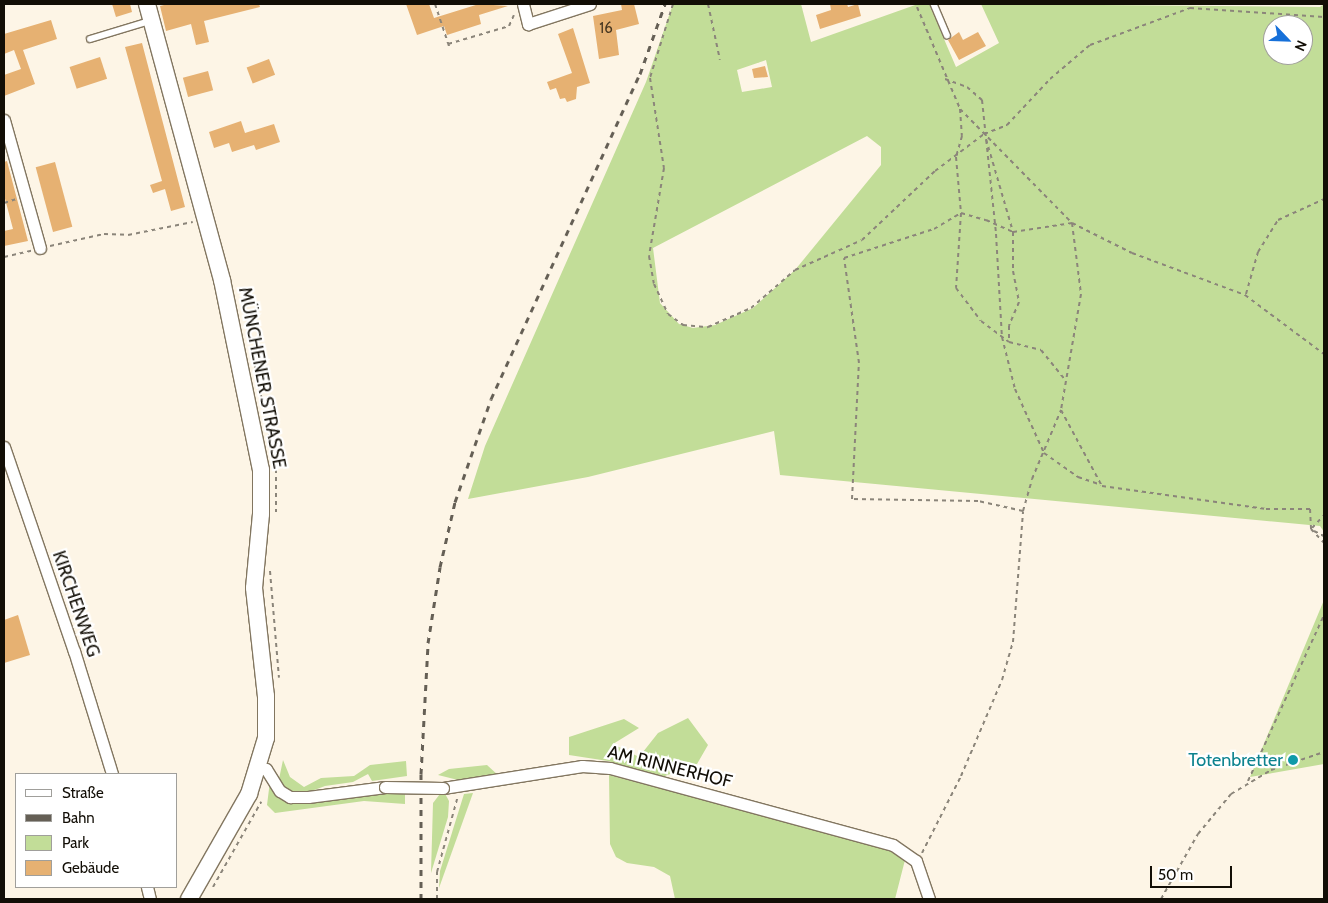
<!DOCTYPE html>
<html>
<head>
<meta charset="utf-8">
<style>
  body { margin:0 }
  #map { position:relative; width:1328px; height:903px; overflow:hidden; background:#fdf5e6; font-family:Cabin,sans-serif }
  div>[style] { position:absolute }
  .green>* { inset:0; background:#c2dd98 }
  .building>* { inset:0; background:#e6b172; transform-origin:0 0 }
  .path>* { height:2px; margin-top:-1px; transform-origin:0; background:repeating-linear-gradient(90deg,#8b857a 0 4px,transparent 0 8px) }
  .roads { filter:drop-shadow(1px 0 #827660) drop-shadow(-1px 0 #827660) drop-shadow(0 1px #827660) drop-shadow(0 -1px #827660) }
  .lane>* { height:5.5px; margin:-2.75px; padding:0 2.75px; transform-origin:2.75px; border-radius:2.75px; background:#fff }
  .street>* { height:11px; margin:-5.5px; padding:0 5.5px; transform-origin:5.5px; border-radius:5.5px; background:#fff }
  .secondary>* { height:16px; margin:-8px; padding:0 8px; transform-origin:8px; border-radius:8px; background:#fff }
  .rail>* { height:3px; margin-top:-1.5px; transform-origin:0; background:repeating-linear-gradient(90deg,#655f55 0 6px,transparent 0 12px) }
  .bridges { filter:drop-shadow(1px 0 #827660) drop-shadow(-1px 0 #827660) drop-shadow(0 1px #827660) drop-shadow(0 -1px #827660) }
  .street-bridge>* { height:11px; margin:-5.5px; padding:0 5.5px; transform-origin:5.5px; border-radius:5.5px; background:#fff }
  .dots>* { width:14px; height:14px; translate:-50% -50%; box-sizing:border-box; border:2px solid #fff; border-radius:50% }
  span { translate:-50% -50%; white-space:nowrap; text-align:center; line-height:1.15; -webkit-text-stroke:4.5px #fff; paint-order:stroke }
  .number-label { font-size:15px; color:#473721 }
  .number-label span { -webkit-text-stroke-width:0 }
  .street-label { font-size:18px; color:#120e06 }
  .culture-label { font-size:18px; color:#0d838f }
  .right { translate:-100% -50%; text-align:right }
  .frame { position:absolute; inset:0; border:5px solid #120e06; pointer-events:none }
  .legend { position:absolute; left:15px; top:773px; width:162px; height:115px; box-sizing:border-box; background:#fff; border:1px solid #a09f9b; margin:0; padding:6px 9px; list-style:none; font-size:15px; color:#120e06 }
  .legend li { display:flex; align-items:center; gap:10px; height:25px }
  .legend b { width:25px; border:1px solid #a09f9b }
  .north { position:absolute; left:1263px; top:15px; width:50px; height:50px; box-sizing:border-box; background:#fff; border:1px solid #a09f9b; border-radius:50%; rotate:114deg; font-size:14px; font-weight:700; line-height:20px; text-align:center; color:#120e06 }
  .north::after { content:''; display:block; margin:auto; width:18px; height:22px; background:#1670d9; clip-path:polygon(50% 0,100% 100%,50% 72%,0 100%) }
  .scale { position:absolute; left:1150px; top:866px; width:82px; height:22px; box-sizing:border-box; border:2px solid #120e06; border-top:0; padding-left:6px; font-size:15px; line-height:18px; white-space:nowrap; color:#120e06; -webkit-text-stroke:4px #fff; paint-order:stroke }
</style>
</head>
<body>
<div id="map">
  <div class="green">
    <i style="clip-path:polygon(evenodd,673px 4px,801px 4px,811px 42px,918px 4px,929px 4px,956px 67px,999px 43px,981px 4px,1320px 7px,1324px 4px,1324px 532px,1320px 526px,780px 475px,774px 431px,588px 477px,468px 499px,485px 446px,646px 82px,673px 4px,1273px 25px,1303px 25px,1303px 55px,1273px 55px,1273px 25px,673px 4px,766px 60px,772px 87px,742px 92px,737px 70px,766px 60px,673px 4px,867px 136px,881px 147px,881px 165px,795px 270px,753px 308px,715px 325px,693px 328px,679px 324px,660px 303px,653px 248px,867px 136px)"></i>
    <i style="clip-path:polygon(1324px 600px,1324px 764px,1250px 777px)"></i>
    <i style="clip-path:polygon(688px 718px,708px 745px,697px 764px,662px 777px,608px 761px,569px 755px,569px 737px,624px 719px,639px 728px,613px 744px,639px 757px,658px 733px)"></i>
    <i style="clip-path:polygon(283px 760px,290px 777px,304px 787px,321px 778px,354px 776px,370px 765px,406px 761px,407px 776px,372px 781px,368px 774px,353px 782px,325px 786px,301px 795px,285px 788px,279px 779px)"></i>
    <i style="clip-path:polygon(487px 765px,499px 776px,458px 780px,438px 775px,449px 769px)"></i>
    <i style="clip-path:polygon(609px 775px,889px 849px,905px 860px,895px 899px,675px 899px,670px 876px,654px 867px,627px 863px,616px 857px,610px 844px)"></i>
    <i style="clip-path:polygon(270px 781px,284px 799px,303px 804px,385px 790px,405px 791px,405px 804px,364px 801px,275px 813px,267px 805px)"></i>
    <i style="clip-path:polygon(443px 790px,449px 801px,448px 817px,431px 873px,433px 803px)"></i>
    <i style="clip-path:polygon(473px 793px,439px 888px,440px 871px,464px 794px)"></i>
  </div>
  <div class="building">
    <i style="clip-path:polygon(112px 4px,130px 4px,132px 12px,116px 17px)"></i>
    <i style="clip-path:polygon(168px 4px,259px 4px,260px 7px,204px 21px,209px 42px,196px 45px,191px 24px,166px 31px,160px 6px)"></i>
    <i style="clip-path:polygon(406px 4px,429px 4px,434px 18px,479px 4px,508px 6px,479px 15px,481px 24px,447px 35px,444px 26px,417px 35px)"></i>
    <i style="clip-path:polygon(621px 4px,634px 4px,639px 24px,616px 30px,619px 55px,599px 59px,593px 16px,622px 10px)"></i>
    <i style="clip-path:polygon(830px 4px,847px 4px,848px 7px,858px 4px,861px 16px,820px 29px,816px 15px,831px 10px)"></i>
    <i style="clip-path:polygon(51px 20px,57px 39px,23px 50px,35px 84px,4px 96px,4px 75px,21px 69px,14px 50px,4px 54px,4px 34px)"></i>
    <i style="clip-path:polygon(573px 28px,590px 83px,577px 87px,576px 99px,567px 102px,565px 98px,560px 99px,556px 88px,550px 90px,547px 82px,572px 73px,558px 34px)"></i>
    <i style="clip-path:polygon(959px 32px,963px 40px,978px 32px,986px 46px,959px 60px,948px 40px)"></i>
    <i style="clip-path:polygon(142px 43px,185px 207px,171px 211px,165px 189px,153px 193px,150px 185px,162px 181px,125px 47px)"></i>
    <i style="left:100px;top:57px;width:23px;height:32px;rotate:72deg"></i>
    <i style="left:269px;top:59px;width:17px;height:24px;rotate:69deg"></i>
    <i style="clip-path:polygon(765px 66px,768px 77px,754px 78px,752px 69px)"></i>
    <i style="left:208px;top:71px;width:20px;height:26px;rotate:75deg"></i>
    <i style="clip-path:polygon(241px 121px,245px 133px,274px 124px,280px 142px,256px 150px,254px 145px,232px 152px,229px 143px,214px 148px,209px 132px)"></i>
    <i style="clip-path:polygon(7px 161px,28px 241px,4px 246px,4px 231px,13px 229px,4px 195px,4px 162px)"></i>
    <i style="left:55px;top:162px;width:67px;height:20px;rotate:75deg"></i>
    <i style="clip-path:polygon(18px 615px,30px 655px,4px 663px,4px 620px)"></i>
  </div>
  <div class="path">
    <i style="left:435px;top:4px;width:47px;rotate:71.6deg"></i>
    <i style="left:673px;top:4px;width:77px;rotate:107.3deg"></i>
    <i style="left:650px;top:78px;width:91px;rotate:81.2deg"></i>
    <i style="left:664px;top:168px;width:89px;rotate:99.7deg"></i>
    <i style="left:649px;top:256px;width:28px;rotate:80deg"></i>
    <i style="left:654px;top:284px;width:33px;rotate:65deg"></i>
    <i style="left:668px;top:314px;width:19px;rotate:36deg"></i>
    <i style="left:683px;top:325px;width:25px;rotate:5deg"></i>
    <i style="left:708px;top:327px;width:47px;rotate:-23.8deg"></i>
    <i style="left:751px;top:308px;width:58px;rotate:-40.8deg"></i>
    <i style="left:795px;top:270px;width:73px;rotate:-24.1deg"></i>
    <i style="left:862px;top:240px;width:100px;rotate:-43.4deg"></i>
    <i style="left:935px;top:171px;width:61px;rotate:-37.1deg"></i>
    <i style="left:984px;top:134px;width:25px;rotate:-21deg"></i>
    <i style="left:1007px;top:125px;width:63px;rotate:-46.9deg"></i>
    <i style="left:1050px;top:79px;width:52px;rotate:-40.4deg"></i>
    <i style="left:1090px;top:45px;width:107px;rotate:-20.3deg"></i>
    <i style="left:1190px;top:8px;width:134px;rotate:3.8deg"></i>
    <i style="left:708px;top:4px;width:57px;rotate:77.9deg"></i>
    <i style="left:917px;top:7px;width:111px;rotate:67.1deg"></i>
    <i style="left:960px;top:109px;width:27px;rotate:86deg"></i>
    <i style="left:962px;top:136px;width:22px;rotate:106deg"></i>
    <i style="left:956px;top:157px;width:56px;rotate:84.9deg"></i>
    <i style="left:961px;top:213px;width:75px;rotate:93.8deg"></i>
    <i style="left:956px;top:288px;width:41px;rotate:52.9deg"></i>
    <i style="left:981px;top:321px;width:35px;rotate:37deg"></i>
    <i style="left:448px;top:44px;width:64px;rotate:-16.4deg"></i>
    <i style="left:509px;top:26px;width:12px;rotate:-66deg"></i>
    <i style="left:945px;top:79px;width:23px;rotate:20deg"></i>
    <i style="left:967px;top:87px;width:20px;rotate:41deg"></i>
    <i style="left:982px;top:100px;width:135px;rotate:84deg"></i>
    <i style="left:996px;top:234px;width:103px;rotate:86.7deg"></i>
    <i style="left:1002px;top:337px;width:54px;rotate:76deg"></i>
    <i style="left:1015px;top:389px;width:70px;rotate:65.6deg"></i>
    <i style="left:1044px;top:453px;width:42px;rotate:35.2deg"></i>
    <i style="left:1078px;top:477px;width:24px;rotate:19deg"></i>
    <i style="left:960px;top:109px;width:160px;rotate:45.5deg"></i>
    <i style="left:1072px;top:223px;width:72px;rotate:82.8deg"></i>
    <i style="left:1081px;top:294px;width:118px;rotate:99.8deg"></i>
    <i style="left:1061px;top:410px;width:86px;rotate:61.7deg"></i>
    <i style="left:1102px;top:486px;width:166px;rotate:8deg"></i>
    <i style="left:1266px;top:509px;width:44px"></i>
    <i style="left:1310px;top:509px;width:20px;rotate:87deg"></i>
    <i style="left:1311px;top:529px;width:19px;rotate:47deg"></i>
    <i style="left:986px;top:139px;width:97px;rotate:73.8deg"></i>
    <i style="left:1013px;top:232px;width:39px;rotate:90deg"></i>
    <i style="left:1013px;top:271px;width:32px;rotate:79deg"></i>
    <i style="left:1019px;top:302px;width:26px;rotate:113deg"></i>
    <i style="left:1009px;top:326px;width:16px;rotate:90deg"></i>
    <i style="left:1009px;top:342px;width:33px;rotate:14deg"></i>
    <i style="left:1041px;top:350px;width:40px;rotate:51deg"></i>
    <i style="left:4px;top:203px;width:13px;rotate:-18deg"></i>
    <i style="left:50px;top:246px;width:55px;rotate:-12.5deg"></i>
    <i style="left:104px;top:234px;width:24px;rotate:2deg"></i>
    <i style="left:128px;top:235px;width:66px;rotate:-11.3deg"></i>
    <i style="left:4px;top:257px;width:28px;rotate:-13deg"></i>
    <i style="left:1246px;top:294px;width:44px;rotate:-74.1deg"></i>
    <i style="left:1258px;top:252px;width:38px;rotate:-58deg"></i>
    <i style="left:1278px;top:220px;width:51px;rotate:-24.5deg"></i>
    <i style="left:253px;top:356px;width:115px;rotate:78.5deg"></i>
    <i style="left:276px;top:469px;width:43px;rotate:90deg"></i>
    <i style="left:1023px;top:511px;width:46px;rotate:-167.5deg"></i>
    <i style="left:978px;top:501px;width:126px;rotate:-179.1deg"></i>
    <i style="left:852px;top:499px;width:136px;rotate:-87.1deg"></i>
    <i style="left:859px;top:363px;width:106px;rotate:-98.1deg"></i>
    <i style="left:844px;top:258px;width:95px;rotate:-17.9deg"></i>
    <i style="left:934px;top:229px;width:31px;rotate:-31deg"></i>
    <i style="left:961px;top:213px;width:26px;rotate:16deg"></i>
    <i style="left:986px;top:220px;width:30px;rotate:24deg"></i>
    <i style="left:1013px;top:232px;width:60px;rotate:-8.7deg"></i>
    <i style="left:1072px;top:223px;width:67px;rotate:26.6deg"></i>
    <i style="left:1132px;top:253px;width:121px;rotate:20.4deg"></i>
    <i style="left:1245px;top:295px;width:99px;rotate:36.8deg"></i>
    <i style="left:1312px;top:528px;width:18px;rotate:-47deg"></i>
    <i style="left:1314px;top:531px;width:11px;rotate:27deg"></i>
    <i style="left:270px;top:571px;width:107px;rotate:85.2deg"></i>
    <i style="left:1248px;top:781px;width:183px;rotate:-65.4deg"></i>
    <i style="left:922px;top:853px;width:86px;rotate:-63.1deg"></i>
    <i style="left:961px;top:776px;width:104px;rotate:-66.9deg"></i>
    <i style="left:1002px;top:680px;width:40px;rotate:-74deg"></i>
    <i style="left:1013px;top:642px;width:131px;rotate:-85.6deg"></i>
    <i style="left:1023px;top:511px;width:33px;rotate:-74deg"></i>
    <i style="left:1032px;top:479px;width:75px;rotate:-67.2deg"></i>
    <i style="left:213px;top:887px;width:98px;rotate:-60.5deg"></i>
    <i style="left:437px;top:899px;width:27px;rotate:-90deg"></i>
    <i style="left:437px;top:872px;width:79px;rotate:-74.6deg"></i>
    <i style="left:1161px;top:899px;width:75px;rotate:-60.4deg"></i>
    <i style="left:1198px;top:834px;width:52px;rotate:-50.5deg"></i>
    <i style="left:1231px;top:794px;width:47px;rotate:-31deg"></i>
    <i style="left:1271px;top:770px;width:56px;rotate:-18.8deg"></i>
  </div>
  <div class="roads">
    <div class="lane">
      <i style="left:934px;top:4px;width:34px;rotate:67deg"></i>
      <i style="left:90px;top:39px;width:63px;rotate:-16.7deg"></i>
    </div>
    <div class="street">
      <i style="left:523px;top:4px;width:21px;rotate:76deg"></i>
      <i style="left:528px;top:24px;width:65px;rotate:-17.9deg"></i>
      <i style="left:4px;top:120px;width:133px;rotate:74.3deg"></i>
      <i style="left:4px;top:447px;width:216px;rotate:71.1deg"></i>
      <i style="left:74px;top:651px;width:129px;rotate:72.8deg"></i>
      <i style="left:259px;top:768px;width:7px;rotate:8deg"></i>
      <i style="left:266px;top:769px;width:26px;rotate:58deg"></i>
      <i style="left:280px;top:791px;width:12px;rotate:31deg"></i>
      <i style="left:290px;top:797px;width:18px"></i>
      <i style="left:308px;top:797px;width:78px;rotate:-7.4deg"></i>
      <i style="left:443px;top:788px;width:141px;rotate:-9deg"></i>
      <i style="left:582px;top:766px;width:28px;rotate:4deg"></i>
      <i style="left:610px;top:768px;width:293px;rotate:15.2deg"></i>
      <i style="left:893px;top:845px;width:28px;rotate:35deg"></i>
      <i style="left:916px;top:861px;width:40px;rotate:71.1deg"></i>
      <i style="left:147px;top:887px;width:12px;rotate:76deg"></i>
    </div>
    <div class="secondary">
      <i style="left:147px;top:4px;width:286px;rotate:74.8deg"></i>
      <i style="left:222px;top:280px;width:194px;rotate:78.4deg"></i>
      <i style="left:261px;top:470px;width:44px;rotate:90deg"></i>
      <i style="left:261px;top:514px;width:74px;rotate:95.4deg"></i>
      <i style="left:254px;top:588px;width:109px;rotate:83.7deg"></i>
      <i style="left:266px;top:696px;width:42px;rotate:90deg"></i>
      <i style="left:266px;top:738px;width:59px;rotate:106.9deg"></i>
      <i style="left:249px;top:794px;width:121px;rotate:119.7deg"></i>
    </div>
  </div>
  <div class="rail">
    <i style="left:421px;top:899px;width:125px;rotate:-90deg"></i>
    <i style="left:421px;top:774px;width:131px;rotate:-86.9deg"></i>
    <i style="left:428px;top:643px;width:77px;rotate:-81deg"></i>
    <i style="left:440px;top:567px;width:67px;rotate:-77deg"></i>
    <i style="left:455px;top:502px;width:109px;rotate:-70.7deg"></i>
    <i style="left:491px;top:399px;width:358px;rotate:-65.4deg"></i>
    <i style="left:640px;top:74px;width:74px;rotate:-70.3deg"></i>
  </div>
  <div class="bridges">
    <div class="street-bridge">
      <i style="left:385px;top:787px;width:58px;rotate:1deg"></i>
    </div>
  </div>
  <div class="dots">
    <i style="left:1293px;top:760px;background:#0f9aa8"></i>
  </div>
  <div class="number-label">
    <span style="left:606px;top:29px">16</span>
  </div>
  <div class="street-label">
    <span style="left:262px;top:378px;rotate:79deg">MÜNCHENER STRASSE</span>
    <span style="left:76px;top:604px;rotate:71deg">KIRCHENWEG</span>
    <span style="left:670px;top:767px;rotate:14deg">AM RINNERHOF</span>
  </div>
  <div class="culture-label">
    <span class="right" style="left:1283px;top:760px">Totenbretter</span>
  </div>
  <div class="frame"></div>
  <ul class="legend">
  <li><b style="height:6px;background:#fff"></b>Straße</li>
  <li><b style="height:6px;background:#655f55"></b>Bahn</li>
  <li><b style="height:14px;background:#c2dd98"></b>Park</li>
  <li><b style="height:14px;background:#e6b172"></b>Gebäude</li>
  </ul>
  <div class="north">N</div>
  <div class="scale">50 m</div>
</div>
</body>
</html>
